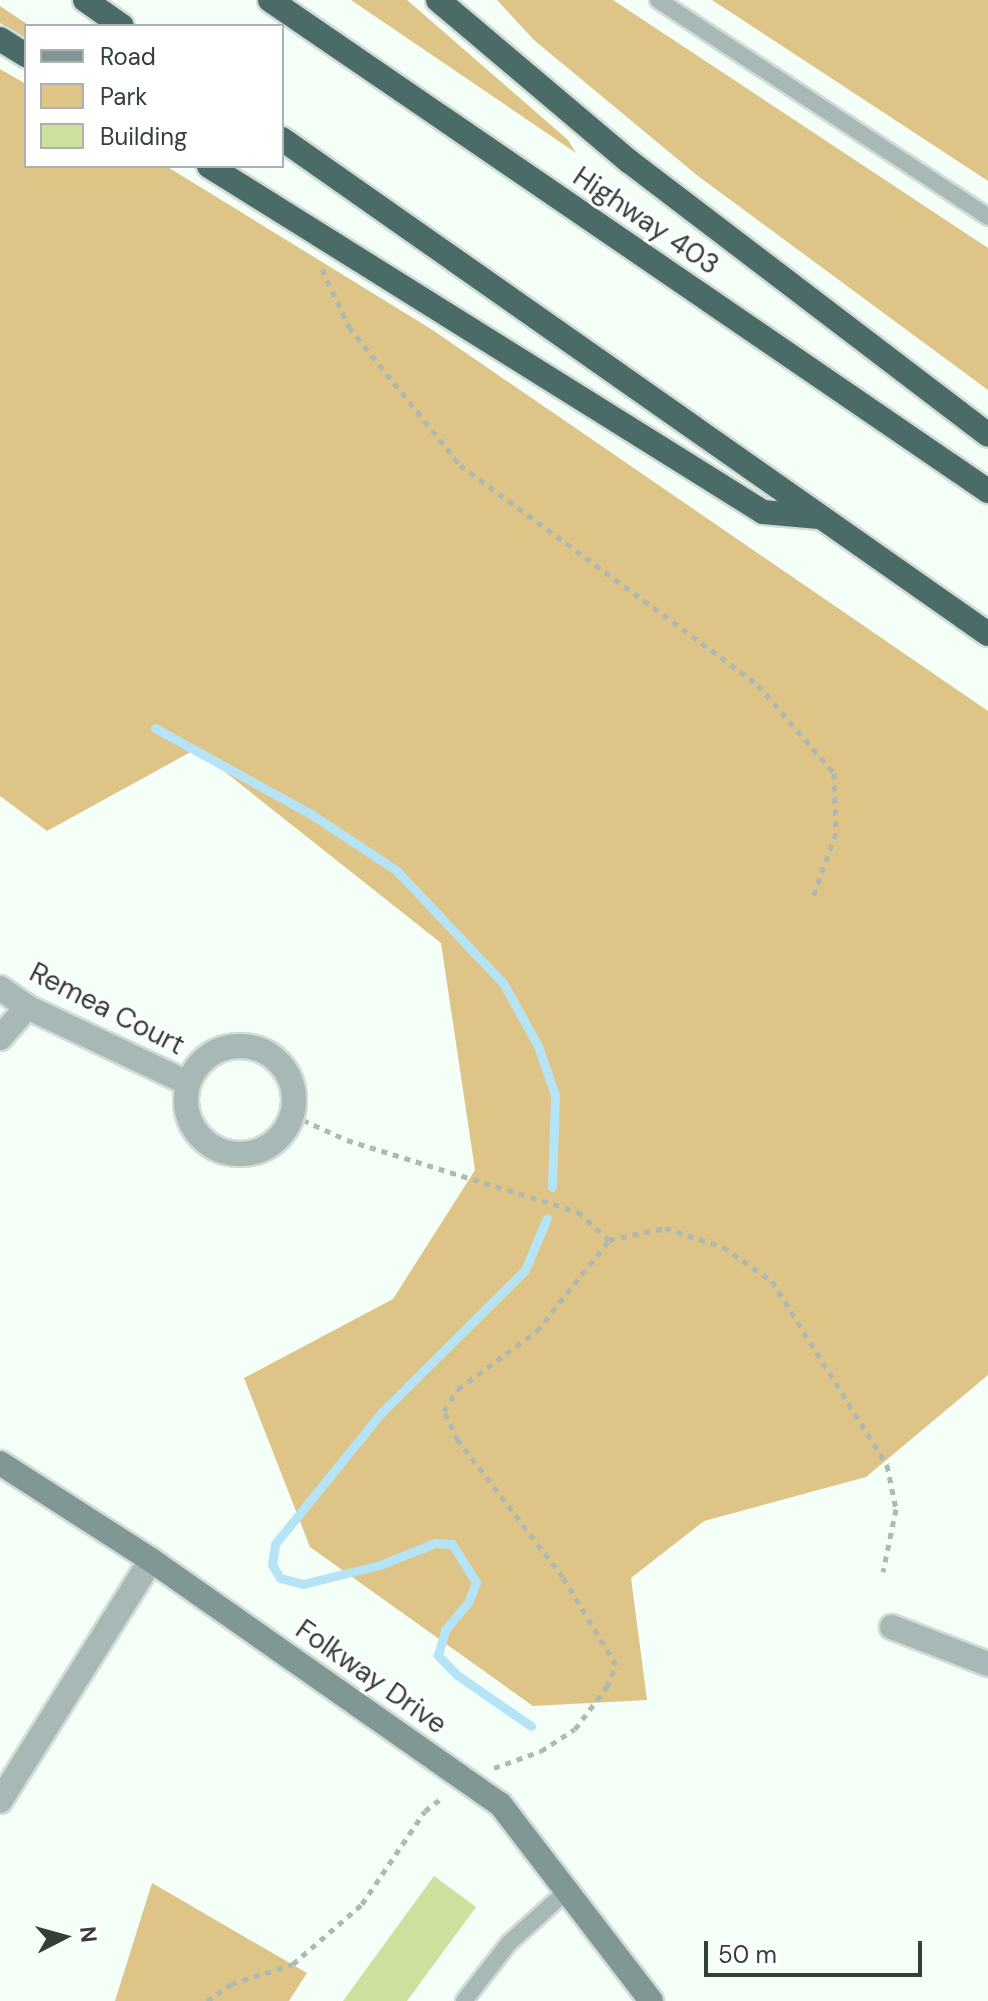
<!DOCTYPE html>
<html>
<head>
<meta charset="utf-8">
<style>
  body { margin:0 }
  #map { position:relative; width:988px; height:2001px; overflow:hidden; background:#f4fff7; font-family:"DM Sans",sans-serif }
  div>[style] { position:absolute }
  .green>* { inset:0; background:#dec486 }
  .stream>* { height:9px; margin:-4.5px; padding:0 4.5px; transform-origin:4.5px; border-radius:4.5px; background:#b6e4f7 }
  .building>* { inset:0; background:#cce19e }
  .path>* { height:5px; margin-top:-2.5px; transform-origin:0; background:repeating-linear-gradient(90deg,#aeb9b1 0 6px,transparent 0 12px) }
  .roads { filter:drop-shadow(2px 0 #d1dcd5) drop-shadow(-2px 0 #d1dcd5) drop-shadow(0 2px #d1dcd5) drop-shadow(0 -2px #d1dcd5) }
  .lane>* { height:16px; margin:-8px; padding:0 8px; transform-origin:8px; border-radius:8px; background:#a8b8b6 }
  .street>* { height:24px; margin:-12px; padding:0 12px; transform-origin:12px; border-radius:12px; background:#a8b8b6 }
  .street>.ring { margin:-12px; padding:0; box-sizing:content-box; background:none; border:24px solid #a8b8b6; border-radius:50% }
  .secondary>* { height:24px; margin:-12px; padding:0 12px; transform-origin:12px; border-radius:12px; background:#809795 }
  .highway>* { height:24px; margin:-12px; padding:0 12px; transform-origin:12px; border-radius:12px; background:#4a6b68 }
  span { translate:-50% -50%; white-space:nowrap; text-align:center; line-height:1.15; -webkit-text-stroke:6px #fff; paint-order:stroke }
  .street-label { font-size:28px; color:#343f38 }
  .legend { position:absolute; left:24px; top:24px; width:260px; height:144px; box-sizing:border-box; background:#fff; border:2px solid #aeb2af; margin:0; padding:10px 14px; list-style:none; font-size:24px; color:#343f38 }
  .legend li { display:flex; align-items:center; gap:16px; height:40px }
  .legend b { width:40px; border:2px solid #aeb2af }
  .north { position:absolute; left:24px; top:1897px; width:80px; height:80px; -webkit-text-stroke:6px #fff; paint-order:stroke; rotate:84deg; font-size:22px; font-weight:700; line-height:32px; text-align:center; color:#343f38 }
  .north::after { content:''; display:block; margin:auto; width:28px; height:36px; background:#343f38; clip-path:polygon(50% 0,100% 100%,50% 72%,0 100%) }
  .scale { position:absolute; left:704px; top:1941px; width:218px; height:36px; box-sizing:border-box; border:4px solid #343f38; border-top:0; padding-left:10px; font-size:24px; line-height:28px; white-space:nowrap; color:#343f38; -webkit-text-stroke:6px #fff; paint-order:stroke }
</style>
</head>
<body>
<div id="map">
  <div class="green">
    <i style="clip-path:polygon(351px 0,407px 0,568px 140px,576px 153px)"></i>
    <i style="clip-path:polygon(497px 0,613px 0,988px 248px,988px 390px,698px 176px,534px 40px)"></i>
    <i style="clip-path:polygon(712px 0,988px 0,988px 181px)"></i>
    <i style="clip-path:polygon(0 6px,30px 26px,26px 26px,26px 39px,0 23px)"></i>
    <i style="clip-path:polygon(0 69px,26px 84px,26px 166px,166px 166px,431px 329px,988px 711px,988px 1375px,866px 1477px,704px 1521px,631px 1578px,647px 1700px,533px 1706px,310px 1547px,244px 1378px,393px 1299px,475px 1170px,441px 943px,196px 749px,47px 831px,0 796px)"></i>
    <i style="clip-path:polygon(152px 1883px,307px 1973px,289px 2001px,115px 2001px)"></i>
  </div>
  <div class="stream">
    <i style="left:155px;top:728px;width:178px;rotate:28.9deg"></i>
    <i style="left:311px;top:814px;width:103px;rotate:33.5deg"></i>
    <i style="left:397px;top:871px;width:154px;rotate:46.6deg"></i>
    <i style="left:503px;top:983px;width:72px;rotate:60.9deg"></i>
    <i style="left:538px;top:1046px;width:52px;rotate:70.9deg"></i>
    <i style="left:555px;top:1095px;width:92px;rotate:91.9deg"></i>
    <i style="left:531px;top:1726px;width:90px;rotate:-145.4deg"></i>
    <i style="left:457px;top:1675px;width:28px;rotate:-134deg"></i>
    <i style="left:438px;top:1655px;width:26px;rotate:-74deg"></i>
    <i style="left:445px;top:1630px;width:35px;rotate:-50deg"></i>
    <i style="left:468px;top:1603px;width:22px;rotate:-69deg"></i>
    <i style="left:476px;top:1582px;width:45px;rotate:-122.3deg"></i>
    <i style="left:452px;top:1544px;width:17px;rotate:-177deg"></i>
    <i style="left:435px;top:1543px;width:59px;rotate:158.2deg"></i>
    <i style="left:380px;top:1565px;width:79px;rotate:166.1deg"></i>
    <i style="left:303px;top:1584px;width:24px;rotate:-165deg"></i>
    <i style="left:280px;top:1578px;width:16px;rotate:-120deg"></i>
    <i style="left:272px;top:1564px;width:20px;rotate:-81deg"></i>
    <i style="left:275px;top:1544px;width:170px;rotate:-51deg"></i>
    <i style="left:382px;top:1412px;width:202px;rotate:-44.8deg"></i>
    <i style="left:525px;top:1270px;width:56px;rotate:-67.1deg"></i>
  </div>
  <div class="building">
    <i style="clip-path:polygon(434px 1876px,476px 1907px,407px 2001px,343px 2001px)"></i>
  </div>
  <div class="path">
    <i style="left:322px;top:269px;width:64px;rotate:65deg"></i>
    <i style="left:349px;top:327px;width:177px;rotate:51.2deg"></i>
    <i style="left:460px;top:465px;width:370px;rotate:36.4deg"></i>
    <i style="left:758px;top:685px;width:116px;rotate:49.2deg"></i>
    <i style="left:834px;top:773px;width:60px;rotate:88.1deg"></i>
    <i style="left:836px;top:833px;width:68px;rotate:109.8deg"></i>
    <i style="left:292px;top:1115px;width:60px;rotate:24.4deg"></i>
    <i style="left:347px;top:1140px;width:242px;rotate:17.3deg"></i>
    <i style="left:578px;top:1212px;width:42px;rotate:42.1deg"></i>
    <i style="left:609px;top:1240px;width:57px;rotate:-12.1deg"></i>
    <i style="left:665px;top:1228px;width:61px;rotate:18.1deg"></i>
    <i style="left:723px;top:1247px;width:60px;rotate:34.8deg"></i>
    <i style="left:772px;top:1281px;width:217px;rotate:58deg"></i>
    <i style="left:887px;top:1465px;width:45px;rotate:78.4deg"></i>
    <i style="left:896px;top:1509px;width:64px;rotate:101.7deg"></i>
    <i style="left:494px;top:1768px;width:50px;rotate:-19.9deg"></i>
    <i style="left:541px;top:1751px;width:40px;rotate:-32.9deg"></i>
    <i style="left:575px;top:1729px;width:53px;rotate:-52.7deg"></i>
    <i style="left:607px;top:1687px;width:24px;rotate:-68deg"></i>
    <i style="left:616px;top:1665px;width:103px;rotate:-121.1deg"></i>
    <i style="left:563px;top:1577px;width:173px;rotate:-127.5deg"></i>
    <i style="left:458px;top:1440px;width:32px;rotate:-116deg"></i>
    <i style="left:444px;top:1411px;width:26px;rotate:-58deg"></i>
    <i style="left:458px;top:1389px;width:98px;rotate:-36.3deg"></i>
    <i style="left:537px;top:1331px;width:116px;rotate:-51.6deg"></i>
    <i style="left:207px;top:2001px;width:29px;rotate:-35deg"></i>
    <i style="left:231px;top:1984px;width:65px;rotate:-17.9deg"></i>
    <i style="left:293px;top:1964px;width:91px;rotate:-41deg"></i>
    <i style="left:362px;top:1904px;width:112px;rotate:-55.9deg"></i>
    <i style="left:425px;top:1811px;width:24px;rotate:-38deg"></i>
  </div>
  <div class="roads">
    <div class="lane">
      <i style="left:658px;top:0;width:395px;rotate:33.3deg"></i>
      <i style="left:464px;top:2001px;width:73px;rotate:-52.2deg"></i>
      <i style="left:509px;top:1943px;width:82px;rotate:-42deg"></i>
    </div>
    <div class="street">
      <i style="left:0;top:988px;width:33px;rotate:35deg"></i>
      <i style="left:27px;top:1007px;width:178px;rotate:25.3deg"></i>
      <i style="left:0;top:1038px;width:41px;rotate:-48.9deg"></i>
      <i class="ring" style="left:186px;top:1046px;width:84px;height:84px"></i>
      <i style="left:892px;top:1627px;width:103px;rotate:21.1deg"></i>
      <i style="left:0;top:1801px;width:284px;rotate:-57.9deg"></i>
    </div>
    <div class="secondary">
      <i style="left:0;top:1463px;width:179px;rotate:32.7deg"></i>
      <i style="left:151px;top:1560px;width:426px;rotate:35deg"></i>
      <i style="left:500px;top:1804px;width:248px;rotate:52.5deg"></i>
    </div>
    <div class="highway">
      <i style="left:85px;top:0;width:45px;rotate:35.1deg"></i>
      <i style="left:270px;top:0;width:870px;rotate:34.37deg"></i>
      <i style="left:438px;top:0;width:251px;rotate:40.2deg"></i>
      <i style="left:630px;top:162px;width:450px;rotate:37.3deg"></i>
      <i style="left:0;top:39px;width:31px;rotate:32deg"></i>
      <i style="left:282px;top:139px;width:862px;rotate:35.04deg"></i>
      <i style="left:209px;top:166px;width:653px;rotate:31.99deg"></i>
      <i style="left:763px;top:512px;width:56px;rotate:5.1deg"></i>
    </div>
  </div>
  <div class="street-label">
    <span style="left:646px;top:221px;rotate:34deg">Highway 403</span>
    <span style="left:107px;top:1009px;rotate:27deg">Remea Court</span>
    <span style="left:371px;top:1677px;rotate:35deg">Folkway Drive</span>
  </div>
  <ul class="legend">
  <li><b style="height:10px;background:#809795"></b>Road</li>
  <li><b style="height:22px;background:#dec486"></b>Park</li>
  <li><b style="height:22px;background:#cce19e"></b>Building</li>
  </ul>
  <div class="north">N</div>
  <div class="scale">50 m</div>
</div>
</body>
</html>
